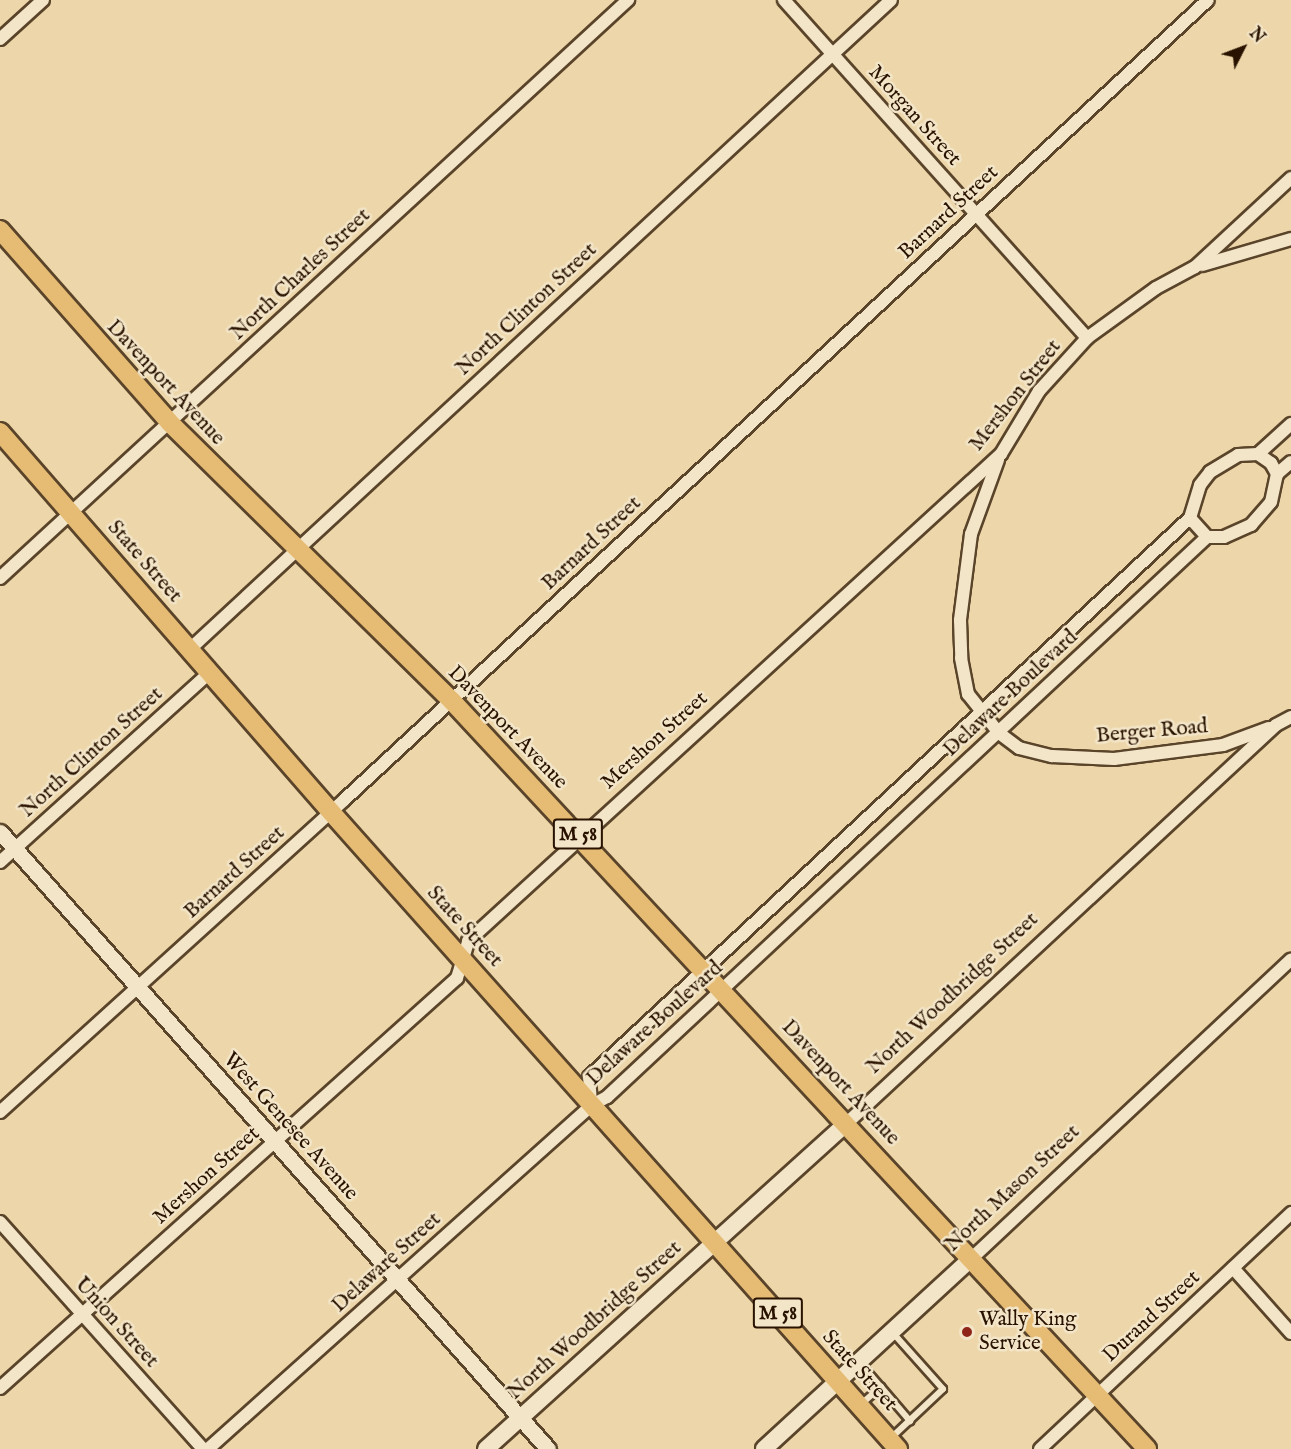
<!DOCTYPE html>
<html>
<head>
<meta charset="utf-8">
<style>
  body { margin:0 }
  #map { position:relative; width:1291px; height:1449px; overflow:hidden; background:#edd7aa; font-family:"IM FELL English",serif }
  div>[style] { position:absolute }
  .roads { filter:drop-shadow(2px 0 #5a442a) drop-shadow(-2px 0 #5a442a) drop-shadow(0 2px #5a442a) drop-shadow(0 -2px #5a442a) }
  .service>* { height:6px; margin:-3px; padding:0 3px; transform-origin:3px; border-radius:3px; background:#f3e5c8 }
  .minor>* { height:12px; margin:-6px; padding:0 6px; transform-origin:6px; border-radius:6px; background:#f3e5c8 }
  .tertiary>* { height:15px; margin:-7.5px; padding:0 7.5px; transform-origin:7.5px; border-radius:7.5px; background:#f3e5c8 }
  .secondary>* { height:16px; margin:-8px; padding:0 8px; transform-origin:8px; border-radius:8px; background:#f3e5c8 }
  .primary>* { height:18px; margin:-9px; padding:0 9px; transform-origin:9px; border-radius:9px; background:#e6bc75 }
  .dots>* { width:16px; height:16px; translate:-50% -50%; box-sizing:border-box; border:3px solid #f3e5c8; border-radius:50% }
  span { translate:-50% -50%; white-space:nowrap; text-align:center; line-height:1.15; -webkit-text-stroke:5px #f3e5c8; paint-order:stroke }
  .shield-label span { padding:2px 4px; background:#f3e5c8; border:2px solid; border-radius:4px; -webkit-text-stroke-width:0 }
  .shield-label { font-size:20px; color:#291300; font-weight:700 }
  .street-label { font-size:21px; color:#291300 }
  .poi-label { font-size:21px; color:#291300 }
  .left { translate:0 -50%; text-align:left }
  .north { position:absolute; left:1213px; top:18px; width:60px; height:60px; -webkit-text-stroke:4px #f3e5c8; paint-order:stroke; rotate:48deg; font-size:16px; font-weight:700; line-height:24px; text-align:center; color:#291300 }
  .north::after { content:''; display:block; margin:auto; width:21px; height:27px; background:#291300; clip-path:polygon(50% 0,100% 100%,50% 72%,0 100%) }
</style>
</head>
<body>
<div id="map">
  <div class="roads">
    <div class="service">
      <i style="left:860px;top:1363px;width:32px;rotate:49deg"></i>
      <i style="left:860px;top:1405px;width:28px;rotate:-41deg"></i>
      <i style="left:881px;top:1387px;width:45px;rotate:49.5deg"></i>
      <i style="left:892px;top:1437px;width:70px;rotate:-43.3deg"></i>
      <i style="left:943px;top:1389px;width:75px;rotate:-131.8deg"></i>
    </div>
    <div class="minor">
      <i style="left:784px;top:0;width:454px;rotate:48.1deg"></i>
      <i style="left:0;top:39px;width:58px;rotate:-42.2deg"></i>
      <i style="left:1202px;top:265px;width:93px;rotate:-16.3deg"></i>
      <i style="left:1258px;top:454px;width:16px;rotate:35deg"></i>
      <i style="left:1271px;top:463px;width:13px;rotate:61deg"></i>
      <i style="left:998px;top:460px;width:79px;rotate:110deg"></i>
      <i style="left:971px;top:534px;width:87px;rotate:97.3deg"></i>
      <i style="left:960px;top:620px;width:38px;rotate:88deg"></i>
      <i style="left:961px;top:658px;width:37px;rotate:79deg"></i>
      <i style="left:968px;top:694px;width:50px;rotate:51.5deg"></i>
      <i style="left:999px;top:733px;width:25px;rotate:37deg"></i>
      <i style="left:1019px;top:748px;width:34px;rotate:14deg"></i>
      <i style="left:1052px;top:756px;width:62px;rotate:2.8deg"></i>
      <i style="left:1114px;top:759px;width:110px;rotate:-7.3deg"></i>
      <i style="left:1223px;top:745px;width:49px;rotate:-20.3deg"></i>
      <i style="left:1190px;top:518px;width:25px;rotate:48deg"></i>
      <i style="left:0;top:578px;width:854px;rotate:-42.63deg"></i>
      <i style="left:190px;top:649px;width:955px;rotate:-42.79deg"></i>
      <i style="left:0;top:862px;width:283px;rotate:-42.1deg"></i>
      <i style="left:591px;top:1104px;width:27px;rotate:-94deg"></i>
      <i style="left:589px;top:1077px;width:821px;rotate:-42.93deg"></i>
      <i style="left:1190px;top:518px;width:34px;rotate:-73deg"></i>
      <i style="left:1200px;top:485px;width:16px;rotate:-52deg"></i>
      <i style="left:1210px;top:472px;width:33px;rotate:-31deg"></i>
      <i style="left:1238px;top:455px;width:20px;rotate:-3deg"></i>
      <i style="left:1258px;top:454px;width:45px;rotate:-42.3deg"></i>
      <i style="left:0;top:1112px;width:464px;rotate:-42.2deg"></i>
      <i style="left:344px;top:800px;width:1177px;rotate:-42.8deg"></i>
      <i style="left:847px;top:1123px;width:585px;rotate:-42.85deg"></i>
      <i style="left:1276px;top:725px;width:17px;rotate:-28deg"></i>
      <i style="left:0;top:1222px;width:305px;rotate:48.2deg"></i>
      <i style="left:972px;top:1258px;width:437px;rotate:-43.1deg"></i>
      <i style="left:1233px;top:1268px;width:87px;rotate:48.3deg"></i>
      <i style="left:0;top:1388px;width:614px;rotate:-41.9deg"></i>
      <i style="left:457px;top:978px;width:39px;rotate:-73deg"></i>
      <i style="left:468px;top:941px;width:722px;rotate:-42.42deg"></i>
      <i style="left:1001px;top:454px;width:74px;rotate:-58.9deg"></i>
      <i style="left:1039px;top:391px;width:72px;rotate:-47.8deg"></i>
      <i style="left:1087px;top:338px;width:85px;rotate:-35.9deg"></i>
      <i style="left:1156px;top:288px;width:44px;rotate:-28.3deg"></i>
      <i style="left:1195px;top:267px;width:131px;rotate:-42.8deg"></i>
      <i style="left:208px;top:1449px;width:516px;rotate:-41.86deg"></i>
      <i style="left:592px;top:1105px;width:17px;rotate:-28deg"></i>
      <i style="left:607px;top:1097px;width:821px;rotate:-43.03deg"></i>
      <i style="left:1207px;top:537px;width:17px"></i>
      <i style="left:1224px;top:537px;width:30px;rotate:-24deg"></i>
      <i style="left:1251px;top:525px;width:30px;rotate:-49deg"></i>
      <i style="left:1271px;top:502px;width:29px;rotate:-78deg"></i>
      <i style="left:1277px;top:474px;width:18px;rotate:-41deg"></i>
      <i style="left:1040px;top:1449px;width:345px;rotate:-43.2deg"></i>
    </div>
    <div class="tertiary">
      <i style="left:0;top:832px;width:825px;rotate:48.39deg"></i>
    </div>
    <div class="secondary">
      <i style="left:486px;top:1449px;width:486px;rotate:-42.1deg"></i>
      <i style="left:764px;top:1449px;width:282px;rotate:-42.6deg"></i>
    </div>
    <div class="primary">
      <i style="left:0;top:230px;width:256px;rotate:48.6deg"></i>
      <i style="left:169px;top:422px;width:397px;rotate:44.6deg"></i>
      <i style="left:452px;top:701px;width:1021px;rotate:47.1deg"></i>
      <i style="left:0;top:432px;width:504px;rotate:48.94deg"></i>
      <i style="left:331px;top:812px;width:853px;rotate:48.33deg"></i>
    </div>
  </div>
  <div class="dots">
    <i style="left:967px;top:1332px;background:#8f2418"></i>
  </div>
  <div class="shield-label">
    <span style="left:578px;top:834px">M 58</span>
    <span style="left:778px;top:1313px">M 58</span>
  </div>
  <div class="street-label">
    <span style="left:914px;top:116px;rotate:48deg">Morgan Street</span>
    <span style="left:949px;top:213px;rotate:-43deg">Barnard Street</span>
    <span style="left:301px;top:275px;rotate:-43deg">North Charles Street</span>
    <span style="left:527px;top:310px;rotate:-43deg">North Clinton Street</span>
    <span style="left:165px;top:383px;rotate:47deg">Davenport Avenue</span>
    <span style="left:1016px;top:396px;rotate:-52deg">Mershon Street</span>
    <span style="left:592px;top:544px;rotate:-43deg">Barnard Street</span>
    <span style="left:144px;top:562px;rotate:49deg">State Street</span>
    <span style="left:1011px;top:694px;rotate:-43deg">Delaware Boulevard</span>
    <span style="left:507px;top:728px;rotate:46deg">Davenport Avenue</span>
    <span style="left:1152px;top:732px;rotate:-5deg">Berger Road</span>
    <span style="left:655px;top:741px;rotate:-42deg">Mershon Street</span>
    <span style="left:92px;top:753px;rotate:-42deg">North Clinton Street</span>
    <span style="left:235px;top:873px;rotate:-42deg">Barnard Street</span>
    <span style="left:464px;top:927px;rotate:48deg">State Street</span>
    <span style="left:953px;top:994px;rotate:-43deg">North Woodbridge Street</span>
    <span style="left:655px;top:1024px;rotate:-42deg">Delaware Boulevard</span>
    <span style="left:840px;top:1083px;rotate:47deg">Davenport Avenue</span>
    <span style="left:290px;top:1127px;rotate:48deg">West Genesee Avenue</span>
    <span style="left:207px;top:1176px;rotate:-42deg">Mershon Street</span>
    <span style="left:1013px;top:1189px;rotate:-43deg">North Mason Street</span>
    <span style="left:387px;top:1263px;rotate:-42deg">Delaware Street</span>
    <span style="left:1152px;top:1317px;rotate:-43deg">Durand Street</span>
    <span style="left:595px;top:1321px;rotate:-42deg">North Woodbridge Street</span>
    <span style="left:116px;top:1323px;rotate:48deg">Union Street</span>
    <span style="left:859px;top:1371px;rotate:48deg">State Street</span>
  </div>
  <div class="poi-label">
    <span class="left" style="left:979px;top:1332px">Wally King<br>Service</span>
  </div>
  <div class="north">N</div>
</div>
</body>
</html>
